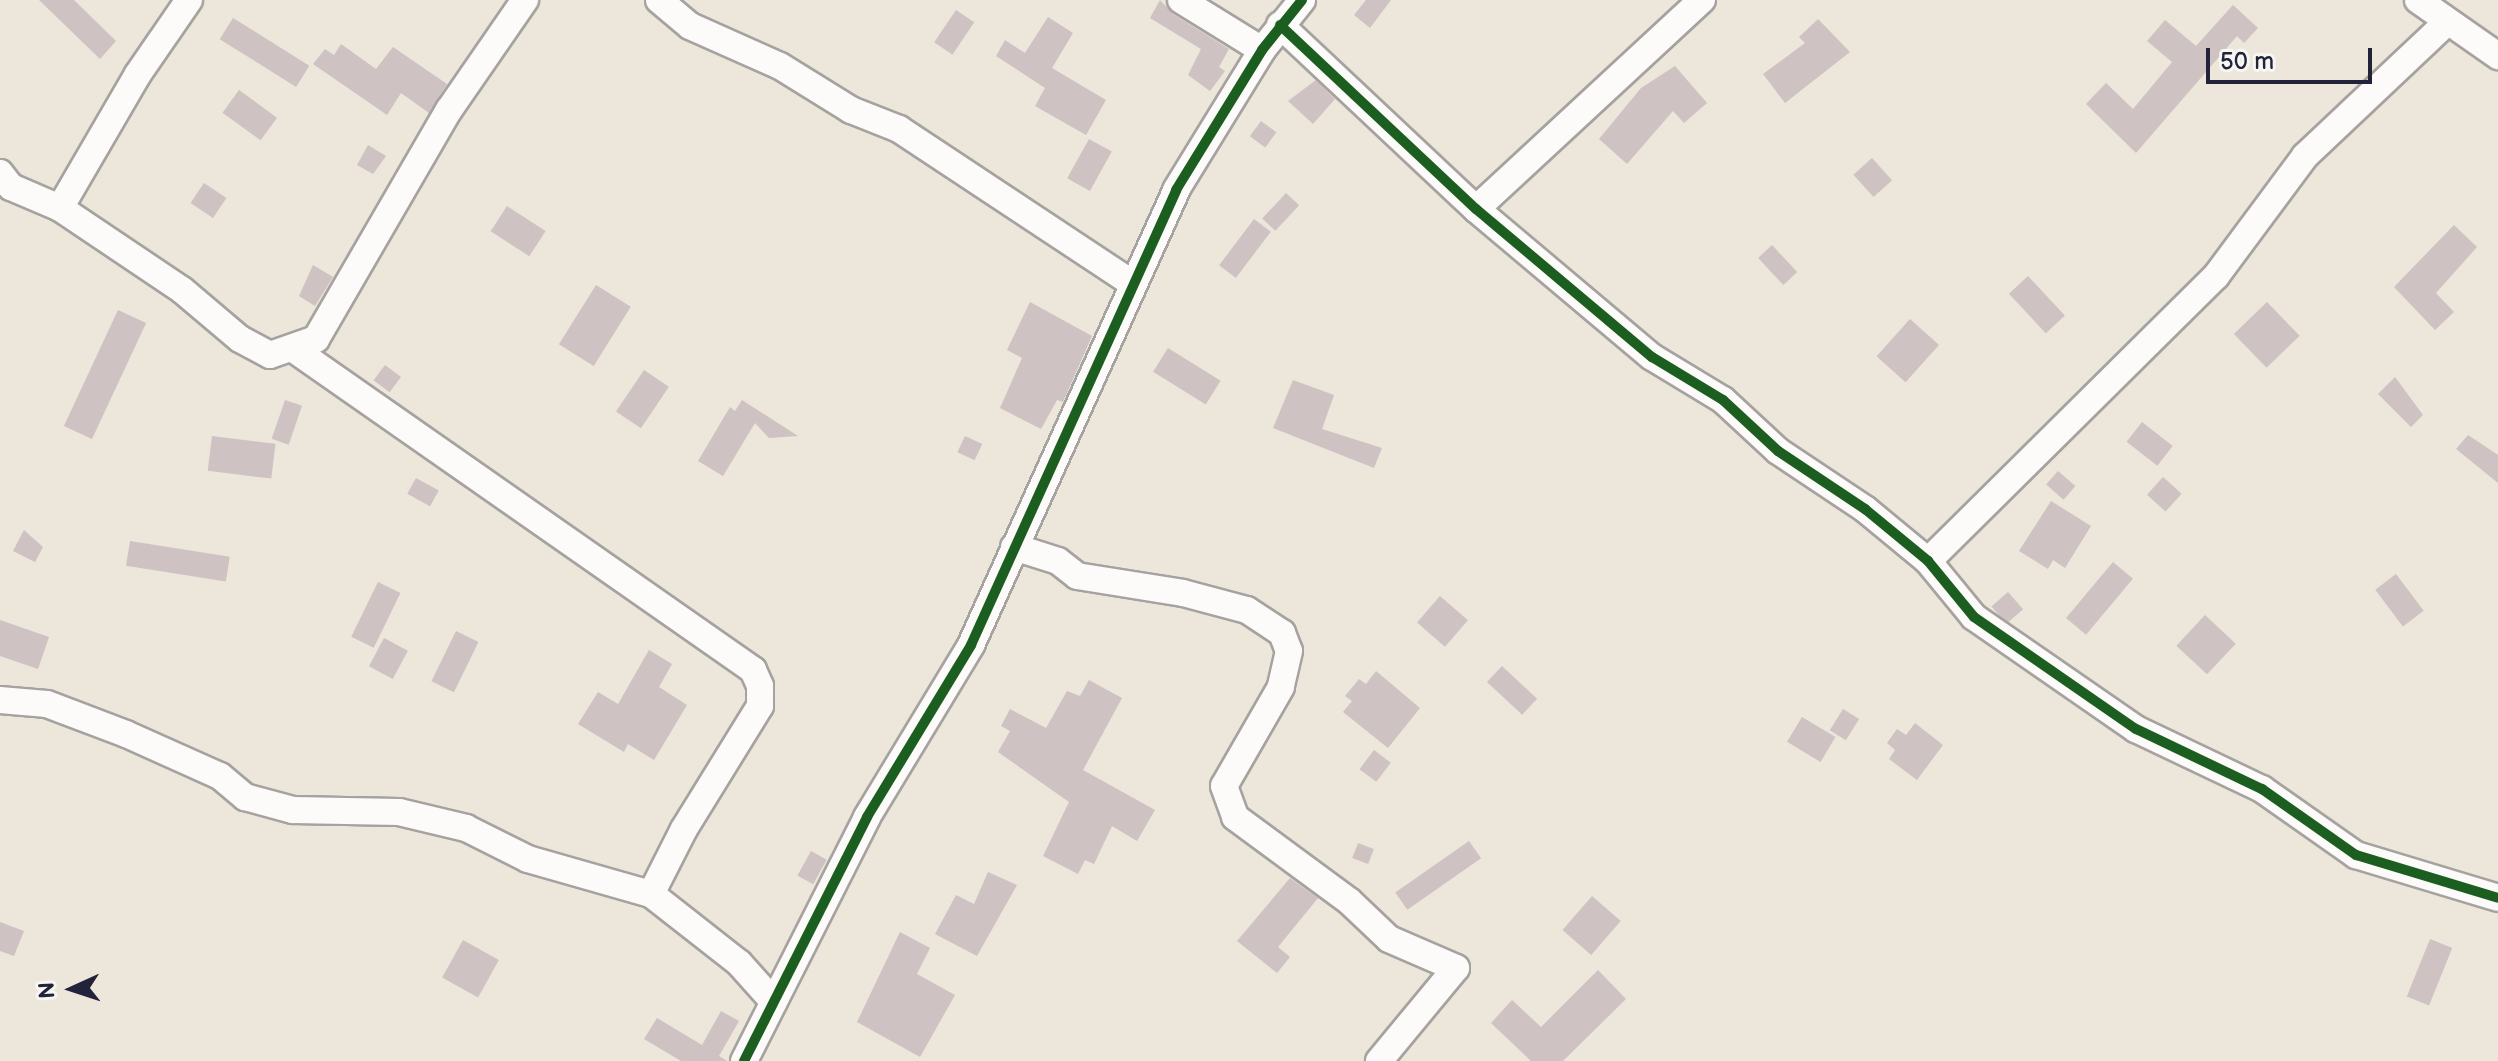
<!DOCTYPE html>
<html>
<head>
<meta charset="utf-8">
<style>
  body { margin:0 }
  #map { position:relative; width:2498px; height:1061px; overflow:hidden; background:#ece6db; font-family:"Balsamiq Sans",sans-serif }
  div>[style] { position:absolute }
  .building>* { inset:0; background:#cec2c2; transform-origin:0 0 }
  .roads { filter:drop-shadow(2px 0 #a6a29f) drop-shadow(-2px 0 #a6a29f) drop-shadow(0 2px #a6a29f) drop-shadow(0 -2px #a6a29f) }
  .minor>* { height:26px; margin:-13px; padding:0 13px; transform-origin:13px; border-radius:13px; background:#fcfbfa }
  .cycleway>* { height:10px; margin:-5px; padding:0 5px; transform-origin:5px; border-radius:5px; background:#1b5e20 }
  span { translate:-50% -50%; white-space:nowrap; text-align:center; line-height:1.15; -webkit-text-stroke:7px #f6f6f2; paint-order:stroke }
  .north { position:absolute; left:32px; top:949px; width:80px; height:80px; -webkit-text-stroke:6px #f6f6f2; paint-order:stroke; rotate:267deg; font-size:22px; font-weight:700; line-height:32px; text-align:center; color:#22223b }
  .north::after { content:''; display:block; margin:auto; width:28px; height:36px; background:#22223b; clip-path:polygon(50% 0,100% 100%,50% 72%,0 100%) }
  .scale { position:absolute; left:2206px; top:48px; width:166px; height:36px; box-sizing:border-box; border:4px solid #22223b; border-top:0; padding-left:10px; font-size:24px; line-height:28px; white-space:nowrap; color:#22223b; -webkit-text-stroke:6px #f6f6f2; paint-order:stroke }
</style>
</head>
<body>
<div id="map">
  <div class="building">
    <i style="clip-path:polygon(39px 0,74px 0,116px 41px,100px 59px)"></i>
    <i style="clip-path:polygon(1160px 0,1173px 14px,1229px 49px,1219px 67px,1225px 71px,1210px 91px,1188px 75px,1201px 49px,1150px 18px)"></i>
    <i style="clip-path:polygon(1366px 0,1391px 0,1370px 28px,1354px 15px)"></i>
    <i style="clip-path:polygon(2233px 5px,2258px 28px,2244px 43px,2237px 36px,2136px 153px,2086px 104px,2106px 83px,2133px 109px,2172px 62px,2147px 41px,2165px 20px,2196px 46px)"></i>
    <i style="left:956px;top:10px;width:22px;height:39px;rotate:34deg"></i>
    <i style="clip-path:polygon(1048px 17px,1073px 33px,1052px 68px,1106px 100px,1086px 135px,1035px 106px,1045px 88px,996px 56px,1005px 40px,1025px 53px)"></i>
    <i style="left:233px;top:18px;width:90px;height:25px;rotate:32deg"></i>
    <i style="clip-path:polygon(1818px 19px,1850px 52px,1785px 103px,1763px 74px,1805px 43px,1799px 37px)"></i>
    <i style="clip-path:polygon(341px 44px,376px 69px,393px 47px,447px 84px,429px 113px,401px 93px,387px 115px,313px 64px,325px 49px,334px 55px)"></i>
    <i style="clip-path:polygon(1675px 66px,1707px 103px,1684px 123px,1673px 111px,1627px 164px,1599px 139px,1641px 88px)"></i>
    <i style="clip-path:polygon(1316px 80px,1335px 99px,1313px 124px,1288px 101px)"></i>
    <i style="left:239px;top:90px;width:47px;height:28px;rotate:36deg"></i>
    <i style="left:1261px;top:121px;width:19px;height:19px;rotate:36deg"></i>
    <i style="left:1089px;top:139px;width:26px;height:45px;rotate:29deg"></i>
    <i style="clip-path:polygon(368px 145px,386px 156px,373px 174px,357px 165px)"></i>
    <i style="left:1872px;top:158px;width:30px;height:25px;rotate:48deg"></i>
    <i style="left:204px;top:183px;width:27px;height:24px;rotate:34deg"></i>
    <i style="left:1286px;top:193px;width:18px;height:35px;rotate:43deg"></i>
    <i style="left:507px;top:206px;width:46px;height:30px;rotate:33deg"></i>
    <i style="left:1254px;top:219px;width:21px;height:58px;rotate:37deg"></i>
    <i style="clip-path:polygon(2454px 225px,2477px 247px,2436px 293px,2454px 312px,2435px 330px,2394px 287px)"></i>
    <i style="left:1772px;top:245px;width:37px;height:19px;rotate:47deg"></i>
    <i style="clip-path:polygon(313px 265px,333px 277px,315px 306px,299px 296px)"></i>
    <i style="left:2028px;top:276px;width:54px;height:26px;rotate:47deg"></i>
    <i style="left:596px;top:285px;width:41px;height:70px;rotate:32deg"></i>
    <i style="clip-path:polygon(1030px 302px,1092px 336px,1063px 402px,1057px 400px,1041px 429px,1000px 408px,1022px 358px,1007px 350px)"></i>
    <i style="left:2267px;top:302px;width:47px;height:46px;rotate:46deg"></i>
    <i style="left:118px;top:310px;width:31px;height:128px;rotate:25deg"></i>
    <i style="left:1910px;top:319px;width:39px;height:50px;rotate:42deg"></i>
    <i style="left:1168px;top:348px;width:62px;height:28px;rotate:32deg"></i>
    <i style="left:385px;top:365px;width:20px;height:19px;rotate:37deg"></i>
    <i style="left:644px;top:370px;width:30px;height:50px;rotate:34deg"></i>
    <i style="clip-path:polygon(2395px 377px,2423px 415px,2411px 427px,2378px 394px)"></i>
    <i style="clip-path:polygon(1293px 380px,1334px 395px,1322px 429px,1382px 448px,1374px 468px,1273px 428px)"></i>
    <i style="left:285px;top:400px;width:18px;height:41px;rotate:19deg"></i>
    <i style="clip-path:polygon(742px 400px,798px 436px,769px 438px,755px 423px,723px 476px,698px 461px,730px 407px,735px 411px)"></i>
    <i style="left:2142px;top:422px;width:39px;height:25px;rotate:38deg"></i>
    <i style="clip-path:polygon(2468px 435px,2498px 455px,2498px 483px,2456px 449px)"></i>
    <i style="left:212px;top:436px;width:64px;height:35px;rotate:7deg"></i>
    <i style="left:965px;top:436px;width:19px;height:18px;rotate:25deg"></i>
    <i style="left:2058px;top:471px;width:23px;height:18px;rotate:41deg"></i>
    <i style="left:2163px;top:477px;width:25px;height:24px;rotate:42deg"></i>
    <i style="left:416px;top:478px;width:26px;height:18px;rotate:29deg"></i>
    <i style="clip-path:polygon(2051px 501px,2091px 526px,2065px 568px,2053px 560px,2048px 569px,2019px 551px)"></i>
    <i style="clip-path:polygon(24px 530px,43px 547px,35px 562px,13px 551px)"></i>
    <i style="left:130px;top:541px;width:101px;height:25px;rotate:9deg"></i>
    <i style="left:2113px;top:562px;width:26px;height:73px;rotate:40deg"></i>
    <i style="left:2396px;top:574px;width:46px;height:26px;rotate:53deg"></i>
    <i style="left:378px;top:582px;width:25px;height:61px;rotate:26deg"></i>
    <i style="left:2008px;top:592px;width:23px;height:22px;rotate:49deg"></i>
    <i style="left:1440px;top:596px;width:37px;height:35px;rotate:41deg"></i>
    <i style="left:2205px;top:615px;width:42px;height:42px;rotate:43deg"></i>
    <i style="clip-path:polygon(0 620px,49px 637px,38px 669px,0 656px)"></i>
    <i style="left:456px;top:631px;width:25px;height:56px;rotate:26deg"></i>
    <i style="left:384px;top:638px;width:27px;height:32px;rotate:28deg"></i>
    <i style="clip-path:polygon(649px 650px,672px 664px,659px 687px,687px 705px,654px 760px,628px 744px,624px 752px,578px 724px,598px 692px,618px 704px)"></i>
    <i style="left:1502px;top:666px;width:48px;height:22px;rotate:43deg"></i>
    <i style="clip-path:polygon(1376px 671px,1420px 708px,1388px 748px,1343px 712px,1352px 701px,1345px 696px,1359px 679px,1366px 684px)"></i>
    <i style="clip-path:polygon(1089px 680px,1122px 698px,1083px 770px,1155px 810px,1137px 841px,1112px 826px,1094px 864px,1085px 860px,1078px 874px,1043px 856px,1069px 802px,998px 752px,1010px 731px,1001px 726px,1010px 709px,1046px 728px,1067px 691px,1080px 696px)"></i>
    <i style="left:1843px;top:709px;width:19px;height:25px;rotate:32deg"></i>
    <i style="left:1802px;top:717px;width:39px;height:29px;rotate:31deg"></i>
    <i style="clip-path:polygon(1915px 723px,1943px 745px,1917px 780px,1889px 759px,1895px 750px,1887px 743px,1897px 729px,1906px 735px)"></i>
    <i style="left:1374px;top:750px;width:21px;height:24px;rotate:37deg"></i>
    <i style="left:1469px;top:841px;width:21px;height:90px;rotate:55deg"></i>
    <i style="left:1358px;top:843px;width:17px;height:16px;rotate:21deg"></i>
    <i style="left:811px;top:851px;width:18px;height:28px;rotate:29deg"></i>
    <i style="clip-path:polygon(988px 872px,1017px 885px,977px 956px,935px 934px,956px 895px,974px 904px)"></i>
    <i style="clip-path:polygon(1290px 878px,1318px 898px,1278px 947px,1290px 957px,1277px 973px,1237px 941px)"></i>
    <i style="left:1592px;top:896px;width:38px;height:45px;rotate:41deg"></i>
    <i style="clip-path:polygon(0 922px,24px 931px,14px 956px,0 951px)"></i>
    <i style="clip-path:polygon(900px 932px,930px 948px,917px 974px,955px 995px,920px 1057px,857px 1022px)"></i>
    <i style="left:2430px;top:939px;width:24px;height:62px;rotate:22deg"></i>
    <i style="left:463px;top:940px;width:41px;height:43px;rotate:29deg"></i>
    <i style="clip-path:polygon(1598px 970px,1626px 999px,1563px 1061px,1531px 1061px,1491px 1023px,1512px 1000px,1541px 1027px)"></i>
    <i style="clip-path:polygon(721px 1011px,739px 1021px,719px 1056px,727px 1061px,681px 1061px,644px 1039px,657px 1018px,702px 1045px)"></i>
  </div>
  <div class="roads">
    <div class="minor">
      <i style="left:189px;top:0;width:90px;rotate:124.6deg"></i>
      <i style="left:138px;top:74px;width:155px;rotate:120.2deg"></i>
      <i style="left:60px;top:208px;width:147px;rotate:33.9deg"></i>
      <i style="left:182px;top:290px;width:76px;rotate:40.2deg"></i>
      <i style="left:240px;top:339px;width:34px;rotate:28deg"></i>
      <i style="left:270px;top:355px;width:49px;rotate:-19.2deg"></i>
      <i style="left:316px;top:339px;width:265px;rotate:-59.9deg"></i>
      <i style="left:449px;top:110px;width:134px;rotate:-55.4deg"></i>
      <i style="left:659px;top:0;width:40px;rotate:40deg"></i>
      <i style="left:690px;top:26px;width:98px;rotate:24deg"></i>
      <i style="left:780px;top:66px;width:84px;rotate:31.8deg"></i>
      <i style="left:851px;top:110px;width:52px;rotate:21.6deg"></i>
      <i style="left:899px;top:129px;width:281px;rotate:33.5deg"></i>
      <i style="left:1181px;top:0;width:95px;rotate:31.7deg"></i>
      <i style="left:2418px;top:0;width:98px;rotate:35deg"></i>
      <i style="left:1280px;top:25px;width:269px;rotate:43.2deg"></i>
      <i style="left:1476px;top:209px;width:230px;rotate:40.1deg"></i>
      <i style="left:1652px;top:357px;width:83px;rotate:31.2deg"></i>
      <i style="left:1723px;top:400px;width:75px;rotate:42.8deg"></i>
      <i style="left:1778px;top:451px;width:105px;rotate:33.7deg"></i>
      <i style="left:1865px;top:509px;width:82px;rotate:39.5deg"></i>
      <i style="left:1928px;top:561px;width:72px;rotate:50.6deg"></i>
      <i style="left:1974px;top:617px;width:197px;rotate:34.7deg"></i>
      <i style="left:2136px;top:729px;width:140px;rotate:25.5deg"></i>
      <i style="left:2262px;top:789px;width:115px;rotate:35.1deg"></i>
      <i style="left:2356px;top:855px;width:148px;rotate:16.8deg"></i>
      <i style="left:0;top:173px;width:18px;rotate:52deg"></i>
      <i style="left:11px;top:187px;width:53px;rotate:23.2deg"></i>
      <i style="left:1476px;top:209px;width:308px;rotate:-42.8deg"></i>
      <i style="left:295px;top:350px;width:559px;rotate:34.94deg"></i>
      <i style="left:753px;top:670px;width:17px;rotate:66deg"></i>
      <i style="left:760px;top:686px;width:20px;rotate:90deg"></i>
      <i style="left:760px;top:706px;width:145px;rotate:121.7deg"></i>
      <i style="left:684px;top:829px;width:73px;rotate:116.9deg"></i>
      <i style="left:1014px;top:547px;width:46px;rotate:17.7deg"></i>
      <i style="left:1058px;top:561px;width:24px;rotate:38deg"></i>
      <i style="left:1077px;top:576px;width:107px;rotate:9.1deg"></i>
      <i style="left:1183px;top:593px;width:66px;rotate:14.9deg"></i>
      <i style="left:1247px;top:610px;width:42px;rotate:33.3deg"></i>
      <i style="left:1282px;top:633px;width:19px;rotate:69deg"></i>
      <i style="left:1289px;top:651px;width:37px;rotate:103deg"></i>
      <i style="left:1281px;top:687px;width:114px;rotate:119.9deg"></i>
      <i style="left:1224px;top:786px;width:33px;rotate:70deg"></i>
      <i style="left:1235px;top:817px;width:142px;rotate:36.4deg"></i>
      <i style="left:1349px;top:901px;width:55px;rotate:43.5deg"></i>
      <i style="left:1389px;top:939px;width:73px;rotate:23.4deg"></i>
      <i style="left:1456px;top:968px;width:121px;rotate:129.6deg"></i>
      <i style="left:1928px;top:561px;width:405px;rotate:-44.7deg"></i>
      <i style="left:2216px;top:276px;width:149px;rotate:-53.4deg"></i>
      <i style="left:2305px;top:156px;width:192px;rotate:-43.3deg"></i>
      <i style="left:0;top:700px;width:47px;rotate:4.9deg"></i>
      <i style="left:47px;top:704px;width:85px;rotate:20.8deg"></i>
      <i style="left:126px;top:734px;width:103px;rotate:24.1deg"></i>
      <i style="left:220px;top:776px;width:33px;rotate:40deg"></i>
      <i style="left:245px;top:797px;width:50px;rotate:15.2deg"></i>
      <i style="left:293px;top:810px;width:106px;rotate:1.1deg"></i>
      <i style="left:399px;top:812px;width:69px;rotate:13.4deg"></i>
      <i style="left:466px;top:828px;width:69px;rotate:26.6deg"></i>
      <i style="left:528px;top:859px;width:128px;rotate:15.9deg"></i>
      <i style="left:651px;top:894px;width:112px;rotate:38.1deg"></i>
      <i style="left:739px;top:963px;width:52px;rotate:48.1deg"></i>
      <i style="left:744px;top:1061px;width:273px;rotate:-63.2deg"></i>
      <i style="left:867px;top:817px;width:201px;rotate:-58.8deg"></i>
      <i style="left:971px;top:645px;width:499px;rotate:-65.7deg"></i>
      <i style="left:1176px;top:190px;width:164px;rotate:-58.4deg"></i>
      <i style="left:1262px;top:50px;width:64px;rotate:-51.3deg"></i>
    </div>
  </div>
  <div class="cycleway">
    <i style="left:1280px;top:25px;width:269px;rotate:43.2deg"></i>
    <i style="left:1476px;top:209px;width:230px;rotate:40.1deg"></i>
    <i style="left:1652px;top:357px;width:83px;rotate:31.2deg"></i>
    <i style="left:1723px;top:400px;width:75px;rotate:42.8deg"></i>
    <i style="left:1778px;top:451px;width:105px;rotate:33.7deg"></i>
    <i style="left:1865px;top:509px;width:82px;rotate:39.5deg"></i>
    <i style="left:1928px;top:561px;width:72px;rotate:50.6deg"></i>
    <i style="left:1974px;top:617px;width:197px;rotate:34.7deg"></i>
    <i style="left:2136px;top:729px;width:140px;rotate:25.5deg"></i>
    <i style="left:2262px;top:789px;width:115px;rotate:35.1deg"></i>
    <i style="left:2356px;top:855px;width:148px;rotate:16.8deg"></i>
    <i style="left:744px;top:1061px;width:273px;rotate:-63.2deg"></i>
    <i style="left:867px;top:817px;width:201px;rotate:-58.8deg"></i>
    <i style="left:971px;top:645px;width:499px;rotate:-65.7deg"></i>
    <i style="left:1176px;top:190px;width:164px;rotate:-58.4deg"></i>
    <i style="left:1262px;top:50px;width:64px;rotate:-51.3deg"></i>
  </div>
  <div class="north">N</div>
  <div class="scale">50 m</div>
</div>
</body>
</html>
